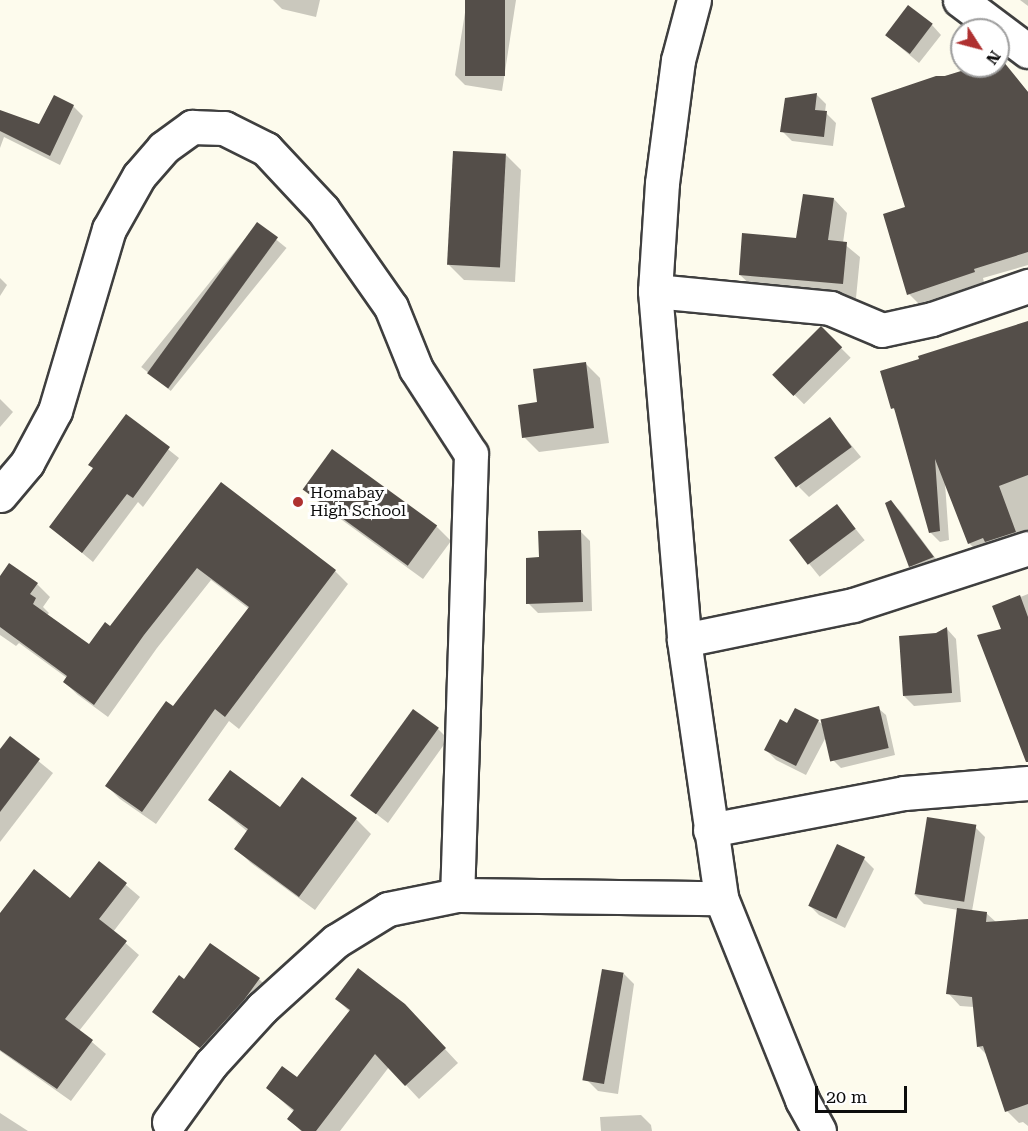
<!DOCTYPE html>
<html>
<head>
<meta charset="utf-8">
<style>
  body { margin:0 }
  #map { position:relative; width:1028px; height:1131px; overflow:hidden; background:#fdfbed; font-family:"Roboto Serif",serif }
  div>[style] { position:absolute }
  .shadow>* { inset:0; background:#0003; transform-origin:0 0 }
  .building>* { inset:0; background:#544e49; transform-origin:0 0 }
  .roads { filter:drop-shadow(2px 0 #3f3f3f) drop-shadow(-2px 0 #3f3f3f) drop-shadow(0 2px #3f3f3f) drop-shadow(0 -2px #3f3f3f) }
  .minor>* { height:33px; margin:-16.5px; padding:0 16.5px; transform-origin:16.5px; border-radius:16.5px; background:#fff }
  .dots>* { width:16px; height:16px; translate:-50% -50%; box-sizing:border-box; border:3px solid #fff; border-radius:50% }
  span { translate:-50% -50%; white-space:nowrap; text-align:center; line-height:1.15; -webkit-text-stroke:6px #fff; paint-order:stroke }
  .poi-label { font-size:16px; color:#0c0c0c }
  .left { translate:0 -50%; text-align:left }
  .north { position:absolute; left:950px; top:18px; width:60px; height:60px; box-sizing:border-box; background:#fff; border:2px solid #9e9e9e; border-radius:50%; rotate:126deg; font-size:16px; font-weight:700; line-height:24px; text-align:center; color:#0c0c0c }
  .north::after { content:''; display:block; margin:auto; width:21px; height:27px; background:#af3131; clip-path:polygon(50% 0,100% 100%,50% 72%,0 100%) }
  .scale { position:absolute; left:815px; top:1086px; width:92px; height:27px; box-sizing:border-box; border:3px solid #0c0c0c; border-top:0; padding-left:8px; font-size:18px; line-height:21px; white-space:nowrap; color:#0c0c0c; -webkit-text-stroke:4px #fff; paint-order:stroke }
</style>
</head>
<body>
<div id="map">
  <div class="shadow">
    <i style="clip-path:polygon(273px 0,320px 0,316px 17px,282px 9px)"></i>
    <i style="clip-path:polygon(467px 0,516px 0,502px 91px,465px 85px,455px 75px)"></i>
    <i style="clip-path:polygon(1020px 0,1028px 0,1028px 6px)"></i>
    <i style="clip-path:polygon(932px 25px,941px 35px,919px 63px,886px 35px)"></i>
    <i style="clip-path:polygon(1002px 62px,1028px 92px,1028px 265px,983px 278px,984px 282px,919px 304px,909px 294px,907px 208px,936px 78px,986px 66px,998px 66px)"></i>
    <i style="clip-path:polygon(816px 94px,826px 104px,825px 112px,836px 123px,833px 146px,792px 141px,782px 131px)"></i>
    <i style="clip-path:polygon(54px 97px,73px 106px,83px 116px,60px 165px,4px 137px,0 148px,0 111px,40px 126px)"></i>
    <i style="clip-path:polygon(506px 155px,521px 170px,515px 282px,464px 280px,449px 265px)"></i>
    <i style="clip-path:polygon(834px 199px,847px 213px,843px 243px,860px 257px,856px 298px,754px 288px,740px 275px,798px 239px)"></i>
    <i style="left:257px;top:224px;width:38px;height:184px;rotate:39deg"></i>
    <i style="clip-path:polygon(0 278px,7px 285px,0 296px)"></i>
    <i style="clip-path:polygon(1028px 323px,1028px 541px,979px 553px,969px 543px,945px 483px,949px 540px,940px 542px,930px 532px,897px 413px,893px 408px)"></i>
    <i style="left:821px;top:328px;width:42px;height:66px;rotate:45deg"></i>
    <i style="clip-path:polygon(585px 363px,600px 378px,609px 443px,539px 452px,524px 437px,538px 403px)"></i>
    <i style="clip-path:polygon(0 399px,13px 412px,0 427px)"></i>
    <i style="clip-path:polygon(126px 416px,179px 458px,143px 507px,138px 502px,93px 562px,51px 527px,94px 469px)"></i>
    <i style="clip-path:polygon(830px 419px,861px 457px,809px 497px,799px 487px)"></i>
    <i style="clip-path:polygon(221px 484px,335px 571px,348px 584px,239px 729px,229px 721px,156px 824px,120px 799px,107px 786px,174px 708px,249px 609px,211px 580px,157px 648px,108px 717px,78px 695px,64px 682px,67px 678px,19px 643px,16px 646px,0 635px,0 579px,37px 584px,50px 597px,43px 607px,49px 613px,47px 615px,90px 646px,110px 628px)"></i>
    <i style="clip-path:polygon(305px 489px,436px 526px,451px 541px,423px 579px,320px 504px)"></i>
    <i style="clip-path:polygon(891px 502px,901px 512px,942px 567px,920px 576px,910px 566px)"></i>
    <i style="left:837px;top:506px;width:44px;height:58px;rotate:51deg"></i>
    <i style="clip-path:polygon(580px 531px,590px 541px,592px 611px,538px 613px,528px 603px,540px 559px)"></i>
    <i style="clip-path:polygon(1028px 594px,1028px 747px,997px 606px)"></i>
    <i style="clip-path:polygon(947px 629px,956px 639px,961px 702px,914px 706px,904px 696px,937px 635px)"></i>
    <i style="clip-path:polygon(878px 708px,886px 715px,895px 755px,841px 768px,833px 760px,827px 735px,806px 775px,776px 760px,766px 750px,788px 725px,818px 721px,823px 725px)"></i>
    <i style="clip-path:polygon(438px 729px,448px 739px,388px 823px,353px 796px)"></i>
    <i style="clip-path:polygon(10px 738px,53px 773px,0 842px,0 751px)"></i>
    <i style="clip-path:polygon(210px 800px,356px 819px,371px 834px,315px 910px,251px 863px,236px 849px,248px 832px)"></i>
    <i style="clip-path:polygon(975px 827px,985px 837px,972px 911px,986px 913px,996px 922px,1028px 920px,1028px 1126px,1023px 1122px,1019px 1123px,1007px 1111px,988px 1056px,978px 1046px,974px 1007px,960px 1006px,948px 993px,958px 910px,924px 904px,914px 894px)"></i>
    <i style="clip-path:polygon(864px 859px,874px 869px,845px 928px,819px 915px,809px 905px)"></i>
    <i style="clip-path:polygon(100px 863px,140px 897px,113px 932px,139px 955px,79px 1031px,106px 1054px,71px 1101px,0 1051px,0 915px,70px 900px)"></i>
    <i style="clip-path:polygon(624px 974px,634px 984px,618px 1094px,598px 1091px,588px 1081px)"></i>
    <i style="clip-path:polygon(259px 979px,269px 989px,211px 1057px,154px 1012px,185px 981px)"></i>
    <i style="clip-path:polygon(337px 999px,418px 1020px,458px 1063px,419px 1099px,389px 1067px,340px 1131px,301px 1131px,289px 1119px,294px 1112px,268px 1088px,297px 1079px,350px 1012px)"></i>
    <i style="clip-path:polygon(0 1113px,28px 1131px,0 1131px)"></i>
    <i style="clip-path:polygon(641px 1115px,651px 1125px,652px 1131px,601px 1131px,600px 1117px)"></i>
  </div>
  <div class="building">
    <i style="left:465px;top:0;width:40px;height:76px"></i>
    <i style="left:908px;top:5px;width:31px;height:38px;rotate:37deg"></i>
    <i style="clip-path:polygon(1003px 61px,1028px 92px,1028px 252px,974px 269px,975px 272px,907px 295px,883px 214px,905px 207px,871px 98px,936px 76px,945px 76px,977px 66px,998px 66px,998px 62px)"></i>
    <i style="clip-path:polygon(817px 93px,815px 110px,827px 111px,824px 137px,780px 132px,785px 98px)"></i>
    <i style="clip-path:polygon(54px 95px,74px 105px,50px 156px,0 131px,0 110px,39px 124px)"></i>
    <i style="left:453px;top:151px;width:53px;height:114px;rotate:3deg"></i>
    <i style="clip-path:polygon(803px 194px,834px 198px,828px 240px,847px 242px,843px 284px,739px 275px,742px 233px,796px 238px)"></i>
    <i style="left:257px;top:222px;width:26px;height:187px;rotate:36deg"></i>
    <i style="clip-path:polygon(1028px 321px,1028px 475px,999px 486px,1016px 532px,985px 542px,983px 538px,968px 544px,935px 459px,940px 531px,929px 533px,894px 408px,891px 409px,880px 371px,919px 359px,918px 356px)"></i>
    <i style="left:821px;top:326px;width:30px;height:69px;rotate:45deg"></i>
    <i style="clip-path:polygon(586px 362px,594px 428px,522px 438px,518px 405px,537px 402px,533px 369px)"></i>
    <i style="clip-path:polygon(126px 414px,170px 447px,133px 498px,127px 494px,82px 553px,49px 527px,93px 468px,88px 465px)"></i>
    <i style="left:830px;top:417px;width:37px;height:69px;rotate:54deg"></i>
    <i style="left:332px;top:449px;width:130px;height:50px;rotate:36deg"></i>
    <i style="clip-path:polygon(221px 482px,336px 570px,225px 717px,215px 709px,142px 812px,105px 786px,166px 701px,173px 706px,249px 607px,197px 568px,144px 635px,94px 705px,63px 682px,67px 676px,0 627px,0 576px,9px 563px,38px 583px,30px 594px,36px 598px,33px 604px,89px 644px,105px 622px,110px 626px)"></i>
    <i style="clip-path:polygon(891px 500px,934px 557px,909px 567px,885px 503px)"></i>
    <i style="left:837px;top:504px;width:31px;height:60px;rotate:53deg"></i>
    <i style="clip-path:polygon(581px 530px,583px 602px,526px 604px,526px 558px,539px 557px,538px 531px)"></i>
    <i style="clip-path:polygon(1020px 595px,1028px 617px,1028px 762px,1026px 762px,977px 635px,1001px 629px,992px 606px)"></i>
    <i style="clip-path:polygon(947px 627px,952px 693px,903px 696px,899px 636px,936px 633px)"></i>
    <i style="left:879px;top:706px;width:43px;height:60px;rotate:77deg"></i>
    <i style="clip-path:polygon(795px 708px,819px 720px,796px 766px,764px 750px,780px 719px,787px 723px)"></i>
    <i style="left:413px;top:709px;width:32px;height:107px;rotate:36deg"></i>
    <i style="clip-path:polygon(10px 736px,40px 759px,0 812px,0 749px)"></i>
    <i style="clip-path:polygon(230px 770px,280px 807px,302px 777px,357px 818px,299px 897px,234px 849px,248px 829px,208px 800px)"></i>
    <i style="left:927px;top:817px;width:50px;height:78px;rotate:9deg"></i>
    <i style="left:837px;top:844px;width:31px;height:68px;rotate:25deg"></i>
    <i style="clip-path:polygon(99px 861px,127px 883px,99px 919px,127px 941px,65px 1019px,93px 1040px,57px 1089px,0 1050px,0 913px,34px 869px,70px 898px)"></i>
    <i style="clip-path:polygon(957px 908px,987px 912px,986px 922px,1028px 919px,1028px 1104px,1005px 1112px,983px 1046px,977px 1047px,972px 997px,946px 994px)"></i>
    <i style="clip-path:polygon(210px 943px,260px 978px,244px 1000px,200px 1048px,152px 1012px,179px 975px,184px 979px)"></i>
    <i style="clip-path:polygon(358px 968px,405px 1004px,446px 1048px,405px 1086px,375px 1054px,316px 1131px,302px 1131px,287px 1119px,294px 1110px,266px 1088px,282px 1066px,297px 1077px,350px 1010px,335px 999px)"></i>
    <i style="left:602px;top:969px;width:22px;height:113px;rotate:10deg"></i>
  </div>
  <div class="roads">
    <div class="minor">
      <i style="left:694px;top:0;width:62px;rotate:104.9deg"></i>
      <i style="left:678px;top:60px;width:124px;rotate:97.4deg"></i>
      <i style="left:662px;top:183px;width:108px;rotate:93.7deg"></i>
      <i style="left:655px;top:291px;width:350px;rotate:85.2deg"></i>
      <i style="left:684px;top:640px;width:261px;rotate:81.8deg"></i>
      <i style="left:721px;top:898px;width:218px;rotate:68.1deg"></i>
      <i style="left:802px;top:1100px;width:35px;rotate:61deg"></i>
      <i style="left:960px;top:0;width:85px;rotate:36.9deg"></i>
      <i style="left:655px;top:291px;width:176px;rotate:5.5deg"></i>
      <i style="left:830px;top:308px;width:56px;rotate:22.9deg"></i>
      <i style="left:882px;top:330px;width:51px;rotate:-12.4deg"></i>
      <i style="left:932px;top:319px;width:102px;rotate:-19deg"></i>
      <i style="left:0;top:495px;width:42px;rotate:-49.8deg"></i>
      <i style="left:27px;top:463px;width:59px;rotate:-61.7deg"></i>
      <i style="left:55px;top:411px;width:190px;rotate:-73.5deg"></i>
      <i style="left:109px;top:229px;width:61px;rotate:-60.5deg"></i>
      <i style="left:139px;top:176px;width:37px;rotate:-49deg"></i>
      <i style="left:163px;top:148px;width:36px;rotate:-36deg"></i>
      <i style="left:192px;top:127px;width:32px;rotate:2deg"></i>
      <i style="left:224px;top:128px;width:47px;rotate:26.6deg"></i>
      <i style="left:266px;top:149px;width:83px;rotate:46.9deg"></i>
      <i style="left:323px;top:210px;width:118px;rotate:55deg"></i>
      <i style="left:391px;top:307px;width:67px;rotate:68deg"></i>
      <i style="left:416px;top:369px;width:101px;rotate:57.1deg"></i>
      <i style="left:471px;top:454px;width:441px;rotate:91.8deg"></i>
      <i style="left:684px;top:640px;width:173px;rotate:-11.7deg"></i>
      <i style="left:853px;top:605px;width:184px;rotate:-18deg"></i>
      <i style="left:710px;top:830px;width:197px;rotate:-10.8deg"></i>
      <i style="left:904px;top:793px;width:124px;rotate:-4.6deg"></i>
      <i style="left:169px;top:1122px;width:72px;rotate:-54.1deg"></i>
      <i style="left:211px;top:1064px;width:76px;rotate:-47.7deg"></i>
      <i style="left:262px;top:1008px;width:100px;rotate:-42.2deg"></i>
      <i style="left:336px;top:941px;width:61px;rotate:-31.6deg"></i>
      <i style="left:388px;top:909px;width:70px;rotate:-11.5deg"></i>
      <i style="left:457px;top:895px;width:264px;rotate:0.7deg"></i>
    </div>
  </div>
  <div class="dots">
    <i style="left:298px;top:502px;background:#af3131"></i>
  </div>
  <div class="poi-label">
    <span class="left" style="left:310px;top:502px">Homabay<br>High School</span>
  </div>
  <div class="north">N</div>
  <div class="scale">20 m</div>
</div>
</body>
</html>
